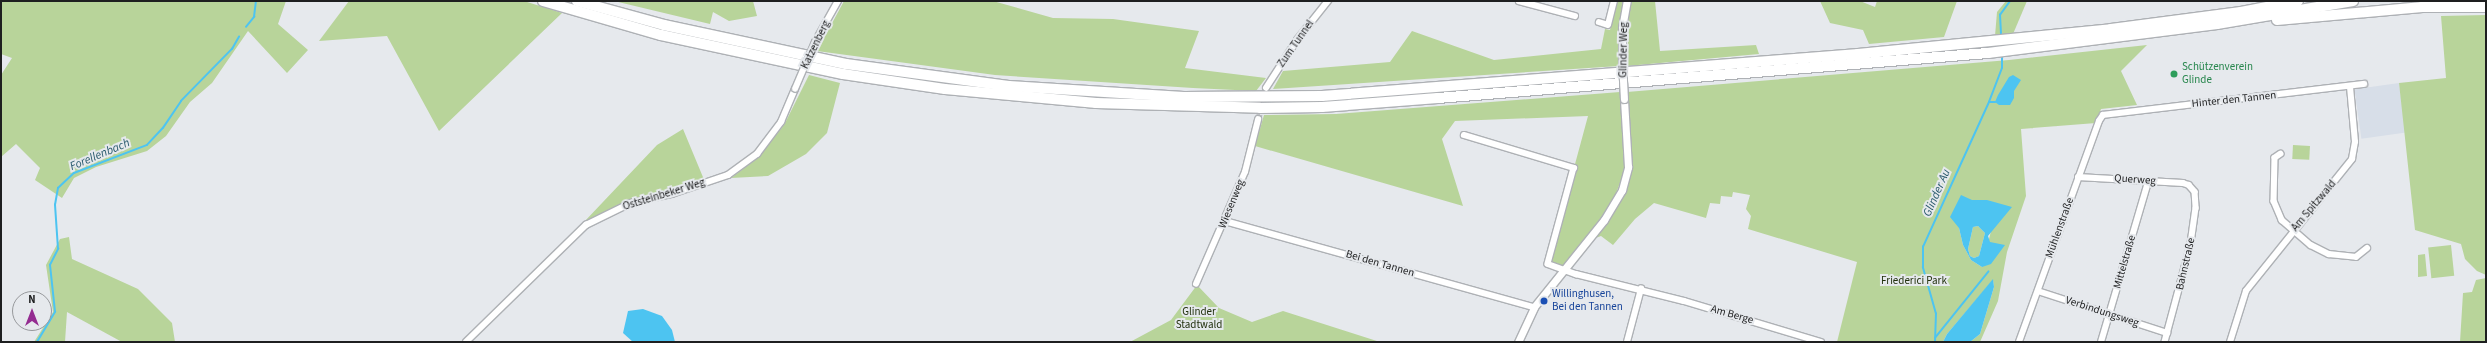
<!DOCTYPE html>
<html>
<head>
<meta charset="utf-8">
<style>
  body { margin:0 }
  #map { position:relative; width:2487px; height:343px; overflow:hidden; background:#e6e9ed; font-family:"Source Sans 3",sans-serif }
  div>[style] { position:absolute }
  .built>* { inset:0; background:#d7dee8; transform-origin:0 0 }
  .green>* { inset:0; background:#b8d49a; transform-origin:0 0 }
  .water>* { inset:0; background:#4dc4f1 }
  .stream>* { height:1.5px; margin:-0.75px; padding:0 0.75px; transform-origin:0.75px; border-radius:0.75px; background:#4dc4f1 }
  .minor-tunnel>* { height:5.5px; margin-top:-2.75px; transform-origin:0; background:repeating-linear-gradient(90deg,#bec1c4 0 5.5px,transparent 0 8.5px) }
  .roads { filter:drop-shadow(1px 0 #aeb1b5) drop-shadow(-1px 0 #aeb1b5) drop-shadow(0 1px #aeb1b5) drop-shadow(0 -1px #aeb1b5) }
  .minor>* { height:5.5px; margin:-2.75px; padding:0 2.75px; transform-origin:2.75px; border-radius:2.75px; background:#fff }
  .tertiary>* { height:7px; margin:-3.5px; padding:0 3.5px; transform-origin:3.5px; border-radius:3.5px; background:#fff }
  .motorway>* { height:10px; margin:-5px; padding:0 5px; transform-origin:5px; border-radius:5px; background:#fff }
  .bridges { filter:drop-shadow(1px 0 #aeb1b5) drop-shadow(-1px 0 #aeb1b5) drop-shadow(0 1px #aeb1b5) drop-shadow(0 -1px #aeb1b5) }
  .minor-bridge>* { height:5.5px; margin:-2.75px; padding:0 2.75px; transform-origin:2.75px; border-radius:2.75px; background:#fff }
  .tertiary-bridge>* { height:7px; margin:-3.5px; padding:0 3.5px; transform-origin:3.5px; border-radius:3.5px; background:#fff }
  .dots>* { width:11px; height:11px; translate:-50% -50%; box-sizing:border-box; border:2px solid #e6e9ed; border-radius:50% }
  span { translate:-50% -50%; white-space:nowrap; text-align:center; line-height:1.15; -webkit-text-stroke:4px #e6e9ed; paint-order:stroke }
  .street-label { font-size:11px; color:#1e1f20 }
  .leisure-label { font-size:11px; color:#27864d }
  .left { translate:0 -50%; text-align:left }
  .park-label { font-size:11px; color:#22310d }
  .transit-label { font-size:11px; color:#164399 }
  .water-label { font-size:12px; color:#295a6d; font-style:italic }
  .frame { position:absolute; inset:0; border:2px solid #1e1f20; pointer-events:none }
  .north { position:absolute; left:12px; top:291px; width:40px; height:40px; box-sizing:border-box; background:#e6e9ed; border:1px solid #96989b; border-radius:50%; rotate:0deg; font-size:11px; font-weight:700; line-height:16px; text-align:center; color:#1e1f20 }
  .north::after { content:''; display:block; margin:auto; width:14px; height:18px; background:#942c91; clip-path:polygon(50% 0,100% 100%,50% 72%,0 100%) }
</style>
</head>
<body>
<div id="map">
  <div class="built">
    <i style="left:2399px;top:83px;width:50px;height:45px;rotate:82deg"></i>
  </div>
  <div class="green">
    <i style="clip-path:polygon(1px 1px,286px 1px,278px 24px,308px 50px,287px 73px,248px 31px,212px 83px,190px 102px,166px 136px,147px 151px,96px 167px,74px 178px,62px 198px,35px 180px,40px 168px,16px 144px,1px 157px,1px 75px,12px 58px,1px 54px)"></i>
    <i style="clip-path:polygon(349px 1px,524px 1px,562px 13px,439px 131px,387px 36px,319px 41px)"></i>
    <i style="clip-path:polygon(614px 1px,753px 1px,757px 16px,729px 21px,713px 12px,710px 24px)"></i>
    <i style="clip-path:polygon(844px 1px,993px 1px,1053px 18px,1113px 19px,1199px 31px,1185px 68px,1266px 78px,1256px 91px,1193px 88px,995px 75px,817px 51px)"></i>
    <i style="clip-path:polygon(1617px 1px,1624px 1px,1621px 12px,1619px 66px,1273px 89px,1283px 71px,1390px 62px,1412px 31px,1494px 60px,1601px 49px,1605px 29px,1610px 30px)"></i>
    <i style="clip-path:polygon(1632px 1px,1655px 1px,1660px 51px,1756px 45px,1759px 54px,1627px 66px,1629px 13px)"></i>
    <i style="clip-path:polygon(1820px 1px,1860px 1px,1875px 7px,1877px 1px,1957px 1px,1944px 37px,1869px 44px,1863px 30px,1830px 23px)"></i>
    <i style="clip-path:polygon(2006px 1px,2027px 1px,2013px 34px,1995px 36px,1997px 12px)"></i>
    <i style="clip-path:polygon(2486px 15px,2486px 275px,2477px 271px,2465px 259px,2461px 244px,2415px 230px,2399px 83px,2446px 78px,2441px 16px)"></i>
    <i style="clip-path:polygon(evenodd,2147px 45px,2121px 71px,2137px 105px,2101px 109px,2096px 123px,2021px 129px,2026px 196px,2007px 252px,1998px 301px,1980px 342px,1970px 342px,1980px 334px,1994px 287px,1993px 280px,1947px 334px,1943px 342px,1837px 342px,1857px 262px,1748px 229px,1751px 216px,1746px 209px,1750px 195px,1733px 192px,1732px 197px,1721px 196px,1720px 204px,1710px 203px,1706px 218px,1654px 203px,1635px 219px,1613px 245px,1601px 236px,1590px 240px,1620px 202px,1632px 170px,1627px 92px,2009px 60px,2147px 45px,1972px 200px,1987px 200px,1991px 231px,1982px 267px,1971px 260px,1963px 245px,1959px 228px,1972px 200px)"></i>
    <i style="clip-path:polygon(809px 75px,840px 83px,827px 133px,806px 154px,768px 176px,731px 178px,759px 157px,784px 125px)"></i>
    <i style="clip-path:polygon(1620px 92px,1625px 169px,1614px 199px,1602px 218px,1561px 269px,1548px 264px,1588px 116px,1455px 121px,1442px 139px,1463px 206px,1255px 146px,1264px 115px,1336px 114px)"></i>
    <i style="clip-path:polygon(683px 129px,705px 182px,633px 199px,584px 222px,657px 145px)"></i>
    <i style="left:2293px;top:145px;width:17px;height:14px;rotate:3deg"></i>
    <i style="clip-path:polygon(1978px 226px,1985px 233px,1979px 256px,1974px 258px,1970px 256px,1968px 249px,1973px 227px)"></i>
    <i style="clip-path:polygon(69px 237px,72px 259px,138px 289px,172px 323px,175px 342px,122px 342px,67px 312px,65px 342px,34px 342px,53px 312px,46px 265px,60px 239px)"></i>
    <i style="left:2451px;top:245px;width:31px;height:23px;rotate:84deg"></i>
    <i style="clip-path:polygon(2425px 254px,2427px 276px,2418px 277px,2418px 255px)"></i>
    <i style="clip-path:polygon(2486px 278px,2486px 342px,2460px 342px,2463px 293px,2472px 292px,2476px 280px)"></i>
    <i style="clip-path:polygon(1197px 285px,1219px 308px,1252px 322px,1283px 311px,1380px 342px,1130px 342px,1171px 320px)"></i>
  </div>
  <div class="water">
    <i style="clip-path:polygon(2013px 75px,2021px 80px,2014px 91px,2014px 98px,2010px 105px,1999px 105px,1995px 102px,1998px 95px,2009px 77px)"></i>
    <i style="clip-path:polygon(evenodd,1961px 195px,1972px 200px,1987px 200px,2012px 207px,1988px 236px,1990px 242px,2005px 245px,1991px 264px,1982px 267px,1971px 260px,1963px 245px,1959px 228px,1950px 217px,1961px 195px,1978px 226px,1985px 233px,1979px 256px,1974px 258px,1970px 256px,1968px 249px,1973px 227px,1978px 226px)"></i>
    <i style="clip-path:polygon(1993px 279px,1994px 287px,1980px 334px,1970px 342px,1943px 342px,1947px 334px)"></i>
    <i style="clip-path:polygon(643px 309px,662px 316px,672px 330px,675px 342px,633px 342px,623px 333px,628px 311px)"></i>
  </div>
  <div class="stream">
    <i style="left:246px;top:27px;width:13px;rotate:-51deg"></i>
    <i style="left:254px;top:17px;width:16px;rotate:-83deg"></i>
    <i style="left:2001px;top:34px;width:19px;rotate:-93deg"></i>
    <i style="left:2000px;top:15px;width:17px;rotate:-54deg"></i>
    <i style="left:1989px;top:102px;width:6px"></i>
    <i style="left:1935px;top:338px;width:85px;rotate:-51.2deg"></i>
    <i style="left:37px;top:342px;width:35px;rotate:-59deg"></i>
    <i style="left:55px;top:312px;width:47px;rotate:-96.1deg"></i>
    <i style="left:50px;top:265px;width:18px;rotate:-63deg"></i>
    <i style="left:58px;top:249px;width:44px;rotate:-93.9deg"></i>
    <i style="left:55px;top:205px;width:17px;rotate:-80deg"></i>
    <i style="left:58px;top:188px;width:22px;rotate:-43deg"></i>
    <i style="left:74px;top:173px;width:78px;rotate:-21deg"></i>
    <i style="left:147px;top:145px;width:23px;rotate:-47deg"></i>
    <i style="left:163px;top:128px;width:32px;rotate:-56deg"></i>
    <i style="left:181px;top:101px;width:73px;rotate:-45.6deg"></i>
    <i style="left:232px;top:49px;width:14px;rotate:-60deg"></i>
    <i style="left:1935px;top:342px;width:28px;rotate:-88deg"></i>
    <i style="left:1936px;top:314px;width:48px;rotate:-105.8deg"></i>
    <i style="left:1923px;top:268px;width:21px;rotate:-90deg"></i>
    <i style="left:1923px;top:247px;width:159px;rotate:-65.5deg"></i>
    <i style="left:1989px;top:102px;width:36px;rotate:-69deg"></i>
    <i style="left:2002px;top:68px;width:11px;rotate:-90deg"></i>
  </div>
  <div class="minor-tunnel">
    <i style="left:1258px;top:120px;width:33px;rotate:-76deg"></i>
  </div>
  <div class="roads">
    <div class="minor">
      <i style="left:1519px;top:1px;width:58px;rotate:15deg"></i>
      <i style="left:1599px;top:22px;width:9px;rotate:18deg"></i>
      <i style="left:1608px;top:25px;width:25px;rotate:-76deg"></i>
      <i style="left:815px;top:42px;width:47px;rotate:-60.7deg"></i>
      <i style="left:1266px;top:88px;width:57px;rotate:-57.1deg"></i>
      <i style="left:1297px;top:40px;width:50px;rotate:-51.5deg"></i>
      <i style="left:1464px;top:135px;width:115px;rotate:16.7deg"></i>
      <i style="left:1574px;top:168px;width:99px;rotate:105.2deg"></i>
      <i style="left:1548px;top:264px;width:30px;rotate:20deg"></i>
      <i style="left:1576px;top:274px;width:111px;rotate:14deg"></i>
      <i style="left:1684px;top:301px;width:143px;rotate:16.7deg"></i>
      <i style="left:2281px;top:154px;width:7px;rotate:146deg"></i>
      <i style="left:2275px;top:158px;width:43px;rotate:91.3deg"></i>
      <i style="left:2274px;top:201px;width:21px;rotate:67deg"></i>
      <i style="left:2282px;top:220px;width:38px;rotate:41deg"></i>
      <i style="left:2311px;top:245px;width:20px;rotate:27deg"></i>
      <i style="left:2329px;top:254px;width:27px;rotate:6deg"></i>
      <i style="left:2356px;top:257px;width:14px;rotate:-39deg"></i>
      <i style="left:2078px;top:177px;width:105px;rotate:3.3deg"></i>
      <i style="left:2183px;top:183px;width:6px;rotate:18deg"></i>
      <i style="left:2189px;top:185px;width:9px;rotate:49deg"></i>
      <i style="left:2195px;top:192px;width:16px;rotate:86deg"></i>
      <i style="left:2196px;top:208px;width:37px;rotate:98deg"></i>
      <i style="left:2191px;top:245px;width:100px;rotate:105deg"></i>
      <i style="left:1225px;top:221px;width:321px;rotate:15.6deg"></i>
      <i style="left:1196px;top:284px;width:122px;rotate:-66.4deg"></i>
      <i style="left:1245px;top:172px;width:54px;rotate:-76deg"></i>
      <i style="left:2038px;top:291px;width:136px;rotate:18deg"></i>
      <i style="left:466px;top:342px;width:168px;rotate:-44.3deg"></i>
      <i style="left:586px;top:225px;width:50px;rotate:-26.1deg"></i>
      <i style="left:631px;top:203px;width:42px;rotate:-12.4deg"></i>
      <i style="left:672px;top:194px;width:59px;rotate:-18.7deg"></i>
      <i style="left:728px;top:175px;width:36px;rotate:-36deg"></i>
      <i style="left:757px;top:154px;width:40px;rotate:-53deg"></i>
      <i style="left:781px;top:122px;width:36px;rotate:-67deg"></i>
      <i style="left:1627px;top:342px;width:55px;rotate:-75.2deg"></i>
      <i style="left:2019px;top:342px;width:235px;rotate:-70.1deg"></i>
      <i style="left:2099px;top:121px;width:7px;rotate:-56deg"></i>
      <i style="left:2103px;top:115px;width:263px;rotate:-6.8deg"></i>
      <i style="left:2101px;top:342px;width:167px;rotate:-73.6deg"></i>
      <i style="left:2230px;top:342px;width:53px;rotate:-72.6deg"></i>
      <i style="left:2246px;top:291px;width:169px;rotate:-51.2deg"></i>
      <i style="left:2352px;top:159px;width:17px;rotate:-80deg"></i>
      <i style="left:2355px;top:142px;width:55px;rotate:-95.2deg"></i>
    </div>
    <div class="tertiary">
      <i style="left:1622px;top:61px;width:33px;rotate:-90deg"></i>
      <i style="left:1622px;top:28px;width:27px;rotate:-80deg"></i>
      <i style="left:1518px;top:342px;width:38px;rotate:-65deg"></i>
      <i style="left:1534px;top:307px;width:112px;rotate:-51.2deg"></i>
      <i style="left:1604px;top:220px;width:35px;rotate:-59deg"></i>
      <i style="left:1622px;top:190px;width:24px;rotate:-75deg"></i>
      <i style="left:1628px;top:167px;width:68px;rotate:-93.4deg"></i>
    </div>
    <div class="motorway">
      <i style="left:543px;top:1px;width:123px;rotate:16.1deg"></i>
      <i style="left:661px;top:35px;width:186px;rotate:12.1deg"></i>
      <i style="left:843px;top:74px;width:103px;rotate:8.4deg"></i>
      <i style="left:945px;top:89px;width:152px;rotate:5.3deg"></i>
      <i style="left:1096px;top:103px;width:164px;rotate:1.7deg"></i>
      <i style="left:1260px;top:108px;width:62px;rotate:-0.9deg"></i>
      <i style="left:1322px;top:107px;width:116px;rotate:-4.4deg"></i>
      <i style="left:1438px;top:98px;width:552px;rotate:-4.68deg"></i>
      <i style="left:1988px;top:53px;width:231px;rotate:-7.2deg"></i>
      <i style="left:2217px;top:24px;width:138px;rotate:-9.6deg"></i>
      <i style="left:577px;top:1px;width:90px;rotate:15.4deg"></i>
      <i style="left:664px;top:25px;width:186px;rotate:12.1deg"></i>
      <i style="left:846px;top:64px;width:164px;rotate:7.7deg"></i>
      <i style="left:1009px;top:86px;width:175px;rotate:3.6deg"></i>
      <i style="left:1184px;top:97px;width:138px;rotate:-0.4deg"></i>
      <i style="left:1322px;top:96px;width:538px;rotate:-4.48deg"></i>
      <i style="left:1858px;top:54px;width:254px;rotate:-5.6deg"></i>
      <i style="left:2111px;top:29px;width:131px;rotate:-7.5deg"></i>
      <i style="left:2241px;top:12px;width:58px;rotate:-10.9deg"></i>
      <i style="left:2277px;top:20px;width:146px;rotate:-5.1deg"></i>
      <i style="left:2422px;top:7px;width:64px"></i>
    </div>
  </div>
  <div class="bridges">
    <div class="minor-bridge">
      <i style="left:795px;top:89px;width:51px;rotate:-66.9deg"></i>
    </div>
    <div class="tertiary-bridge">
      <i style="left:1622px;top:61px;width:38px;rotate:87deg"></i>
    </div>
  </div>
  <div class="dots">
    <i style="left:2174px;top:74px;background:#2e9e5b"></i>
    <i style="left:1544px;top:301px;background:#1a4fb4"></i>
  </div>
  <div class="street-label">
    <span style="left:1296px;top:44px;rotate:-55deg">Zum Tunnel</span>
    <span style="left:816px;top:45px;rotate:-64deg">Katzenberg</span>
    <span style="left:1624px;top:50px;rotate:-89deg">Glinder Weg</span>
    <span style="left:2234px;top:100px;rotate:-6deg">Hinter den Tannen</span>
    <span style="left:2135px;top:180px;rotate:4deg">Querweg</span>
    <span style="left:664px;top:195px;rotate:-17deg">Oststeinbeker Weg</span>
    <span style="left:1232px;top:204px;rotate:-68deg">Wiesenweg</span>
    <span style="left:2314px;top:206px;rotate:-50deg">Am Spitzwald</span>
    <span style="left:2060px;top:228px;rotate:-70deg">Mühlenstraße</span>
    <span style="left:2125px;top:262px;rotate:-74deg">Mittelstraße</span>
    <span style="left:1380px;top:264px;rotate:16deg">Bei den Tannen</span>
    <span style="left:2186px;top:264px;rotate:-77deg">Bahnstraße</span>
    <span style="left:2102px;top:312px;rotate:18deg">Verbindungsweg</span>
    <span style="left:1732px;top:315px;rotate:16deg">Am Berge</span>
  </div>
  <div class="leisure-label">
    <span class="left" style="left:2182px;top:74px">Schützenverein<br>Glinde</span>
  </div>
  <div class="park-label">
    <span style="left:1914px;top:281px">Friederici Park</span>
    <span style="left:1199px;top:319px">Glinder<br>Stadtwald</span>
  </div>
  <div class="transit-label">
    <span class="left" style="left:1552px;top:301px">Willinghusen,<br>Bei den Tannen</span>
  </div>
  <div class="water-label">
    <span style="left:100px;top:155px;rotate:-23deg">Forellenbach</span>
    <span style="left:1937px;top:193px;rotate:-66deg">Glinder Au</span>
  </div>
  <div class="frame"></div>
  <div class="north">N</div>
</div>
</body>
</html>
